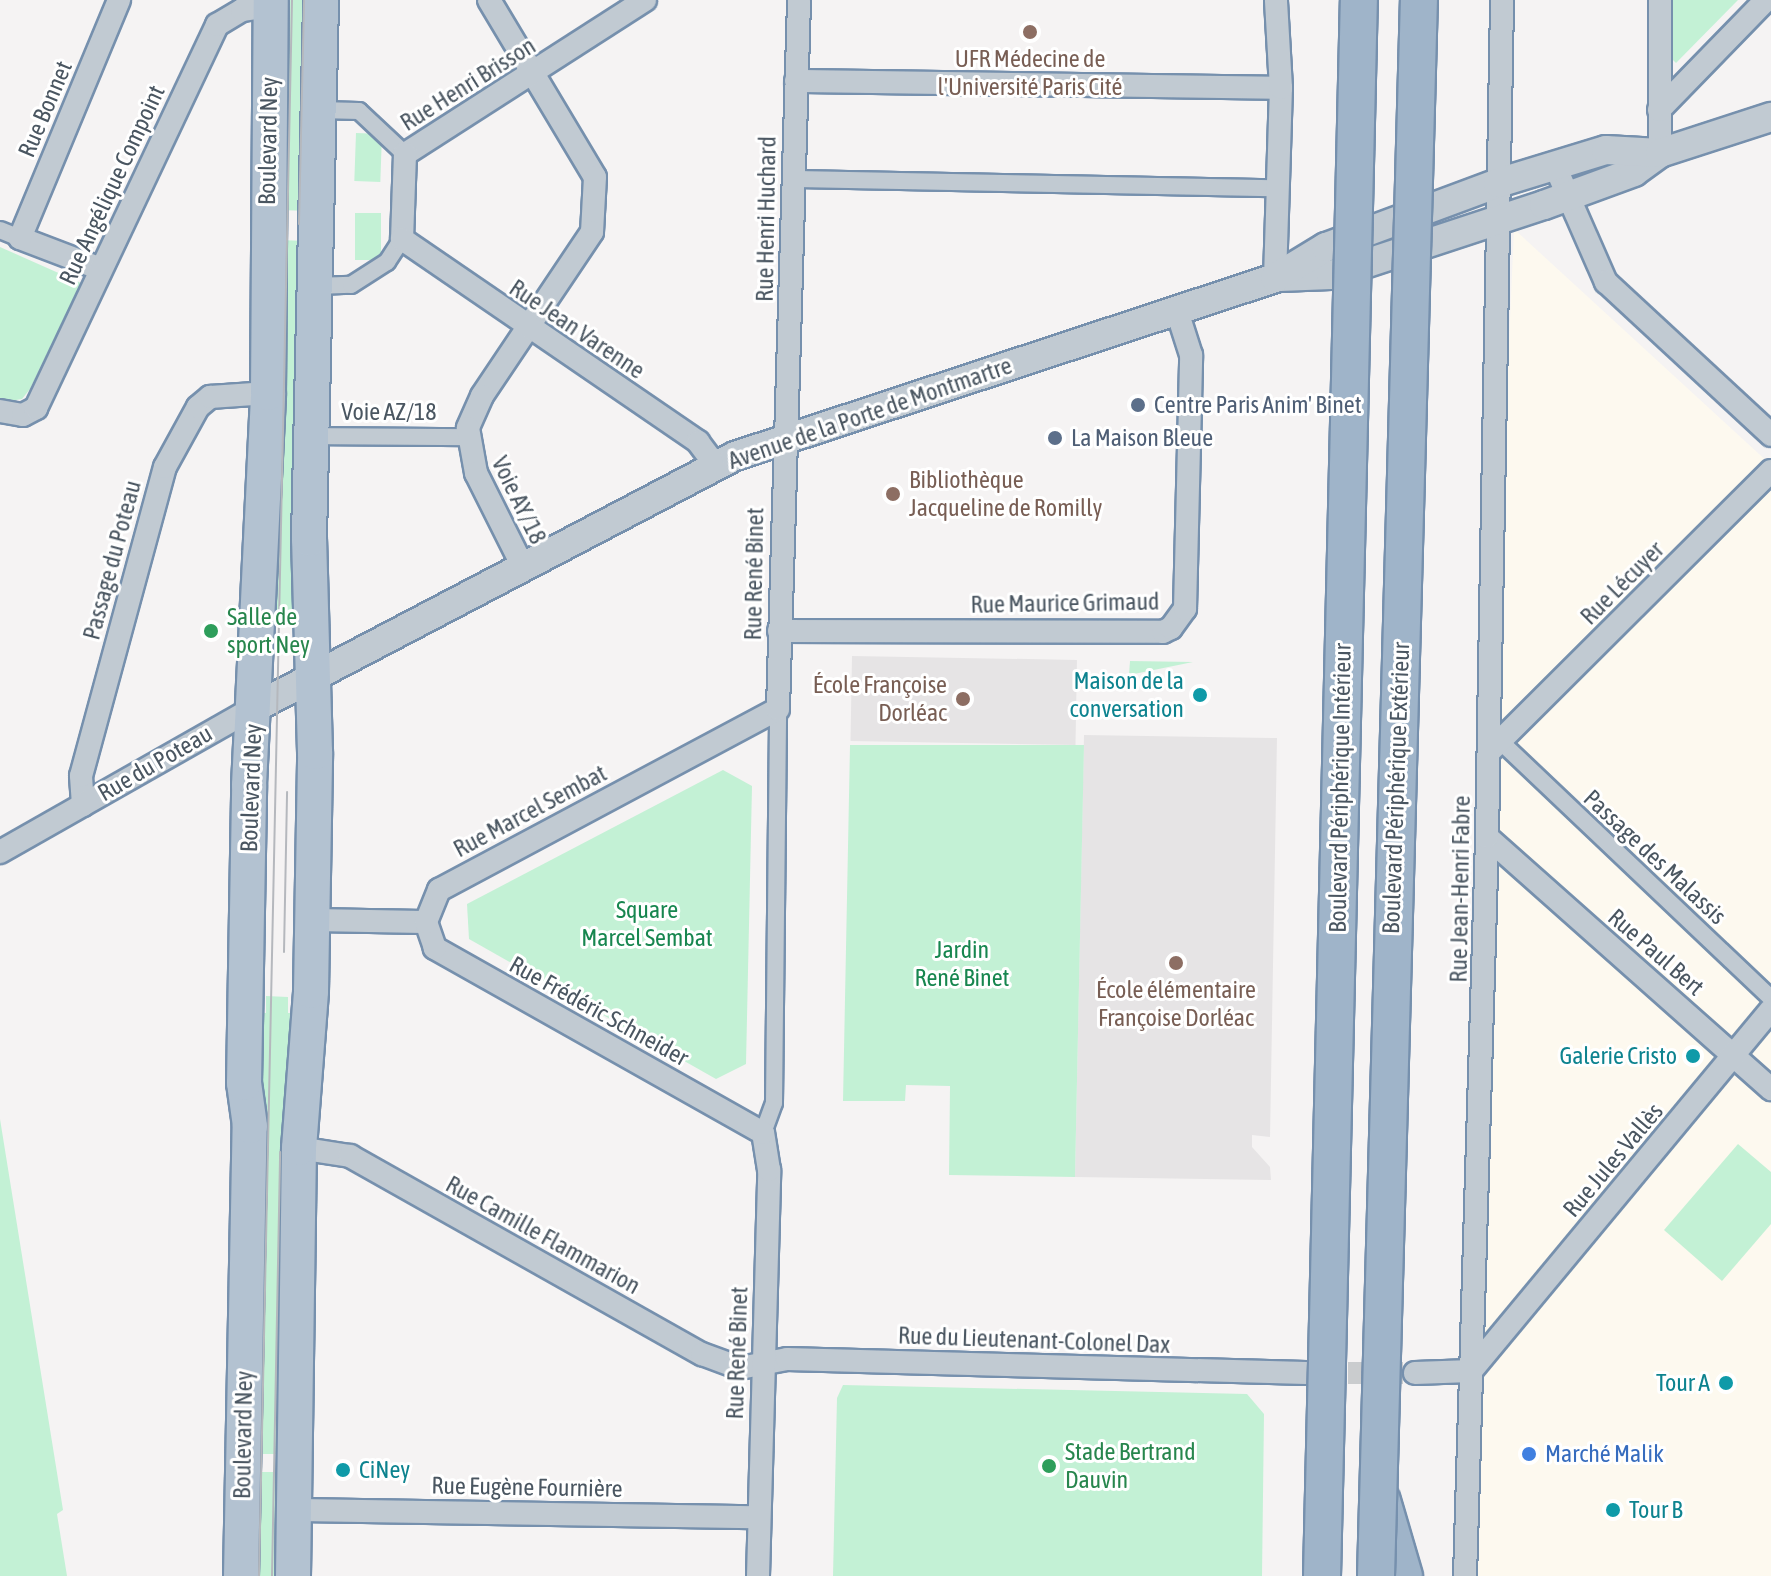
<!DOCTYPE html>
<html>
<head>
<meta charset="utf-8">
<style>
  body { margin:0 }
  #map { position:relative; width:1771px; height:1576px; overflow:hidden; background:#f5f3f3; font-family:"Asap Condensed",sans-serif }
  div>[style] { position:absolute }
  .commercial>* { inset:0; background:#fdf9ef }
  .education>* { inset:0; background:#e6e4e5; transform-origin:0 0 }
  .green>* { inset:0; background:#c3f1d5; transform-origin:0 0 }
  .minor-tunnel>* { height:22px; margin-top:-11px; transform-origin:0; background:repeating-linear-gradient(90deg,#caccce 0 22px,transparent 0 33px) }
  .roads { filter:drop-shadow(2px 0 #7690ad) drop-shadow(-2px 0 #7690ad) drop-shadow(0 2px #7690ad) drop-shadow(0 -2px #7690ad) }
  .pedestrian>* { height:16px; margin:-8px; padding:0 8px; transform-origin:8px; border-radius:8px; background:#c1cad2 }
  .minor>* { height:22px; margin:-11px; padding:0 11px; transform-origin:11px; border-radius:11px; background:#c1cad2 }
  .tertiary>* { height:28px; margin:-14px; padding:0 14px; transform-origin:14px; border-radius:14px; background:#c1cad2 }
  .primary>* { height:34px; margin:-17px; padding:0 17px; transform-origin:17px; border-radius:17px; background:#b3c2d1 }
  .trunk>* { height:36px; margin:-18px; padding:0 18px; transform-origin:18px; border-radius:18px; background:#9fb4c9 }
  .tram>* { height:2px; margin:-1px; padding:0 1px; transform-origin:1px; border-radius:1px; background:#b5b8bd }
  .bridges { filter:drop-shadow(2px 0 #7690ad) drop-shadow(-2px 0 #7690ad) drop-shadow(0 2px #7690ad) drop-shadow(0 -2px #7690ad) }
  .trunk-bridge>* { height:36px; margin:-18px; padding:0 18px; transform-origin:18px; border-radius:18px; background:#9fb4c9 }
  .dots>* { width:22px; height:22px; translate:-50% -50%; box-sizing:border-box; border:4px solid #fff; border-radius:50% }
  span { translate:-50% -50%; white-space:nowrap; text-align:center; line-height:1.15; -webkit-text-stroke:6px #fff; paint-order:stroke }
  .education-label { font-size:24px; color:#785e54 }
  .left { translate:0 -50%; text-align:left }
  .right { translate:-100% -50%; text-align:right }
  .street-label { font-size:24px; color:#4a5661 }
  .service-label { font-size:24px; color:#4e5e75 }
  .leisure-label { font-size:24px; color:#27864d }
  .culture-label { font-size:24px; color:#0d838f }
  .park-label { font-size:24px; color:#17864f }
  .shop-label { font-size:24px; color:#366cbe }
</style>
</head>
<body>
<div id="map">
  <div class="commercial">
    <i style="clip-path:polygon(1514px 229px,1771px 465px,1771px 1576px,1476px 1576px,1487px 837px)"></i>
  </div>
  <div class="education">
    <i style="left:852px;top:656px;width:225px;height:85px;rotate:1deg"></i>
    <i style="clip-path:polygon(1084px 735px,1277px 738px,1270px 1137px,1252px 1135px,1252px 1147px,1270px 1167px,1271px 1180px,1075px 1177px)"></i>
  </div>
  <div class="green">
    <i style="clip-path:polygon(286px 0,310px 0,309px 211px,279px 210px)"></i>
    <i style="clip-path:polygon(1672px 0,1738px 0,1676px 63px,1671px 58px)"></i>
    <i style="left:356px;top:133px;width:26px;height:48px;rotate:2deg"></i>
    <i style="left:355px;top:213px;width:26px;height:47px"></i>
    <i style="clip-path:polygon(277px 240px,308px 241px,296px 613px,274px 624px)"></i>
    <i style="clip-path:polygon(0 247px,81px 283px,30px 389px,22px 399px,10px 401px,0 399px)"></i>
    <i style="clip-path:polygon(1130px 661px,1193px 662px,1129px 675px)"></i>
    <i style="clip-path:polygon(850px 745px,1084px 745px,1075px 1177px,949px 1175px,950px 1086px,906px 1085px,905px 1101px,843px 1101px)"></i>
    <i style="clip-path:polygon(723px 770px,752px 786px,746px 1064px,716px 1079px,469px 939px,467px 904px)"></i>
    <i style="clip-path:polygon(266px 996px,288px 997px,288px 1013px,299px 1013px,278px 1454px,258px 1454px,254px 1012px,266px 1013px)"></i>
    <i style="clip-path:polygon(0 1119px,63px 1510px,57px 1514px,67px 1576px,0 1576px)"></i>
    <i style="clip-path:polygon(1738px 1144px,1771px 1172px,1771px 1224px,1722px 1281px,1664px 1230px)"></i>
    <i style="clip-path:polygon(843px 1385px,1247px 1394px,1264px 1414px,1262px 1576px,833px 1576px,837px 1398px)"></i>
    <i style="clip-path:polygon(257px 1472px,277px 1472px,277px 1576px,253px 1576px)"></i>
  </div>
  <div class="minor-tunnel">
    <i style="left:1315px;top:1373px;width:100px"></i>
  </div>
  <div class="roads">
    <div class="pedestrian">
      <i style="left:319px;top:110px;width:40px;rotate:1.4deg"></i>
      <i style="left:359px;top:111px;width:63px;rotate:43.1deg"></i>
      <i style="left:792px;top:179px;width:486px;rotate:1.1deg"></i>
      <i style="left:0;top:230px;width:22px;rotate:22deg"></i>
      <i style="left:315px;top:286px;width:36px;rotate:-2deg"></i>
      <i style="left:351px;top:285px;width:43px;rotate:-32.6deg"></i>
      <i style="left:387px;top:262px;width:27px;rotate:-57deg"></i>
      <i style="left:310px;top:436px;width:157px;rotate:0.4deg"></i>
      <i style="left:1500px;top:741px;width:373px;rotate:43.5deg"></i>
      <i style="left:763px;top:1133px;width:32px;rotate:-70deg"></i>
      <i style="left:774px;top:1103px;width:394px;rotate:-89.4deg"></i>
    </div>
    <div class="minor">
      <i style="left:489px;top:0;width:206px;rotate:59.1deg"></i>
      <i style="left:595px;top:177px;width:55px;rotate:93.1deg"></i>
      <i style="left:592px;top:232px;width:197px;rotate:123.9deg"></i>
      <i style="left:482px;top:396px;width:35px;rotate:114deg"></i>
      <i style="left:468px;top:428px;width:46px;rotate:79.9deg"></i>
      <i style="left:476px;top:473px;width:107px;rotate:63.4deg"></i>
      <i style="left:645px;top:0;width:285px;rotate:147.3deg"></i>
      <i style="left:405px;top:154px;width:85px;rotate:92deg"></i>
      <i style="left:402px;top:239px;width:359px;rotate:34.4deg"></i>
      <i style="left:698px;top:442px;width:31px;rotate:53deg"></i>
      <i style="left:1660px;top:0;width:153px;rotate:90deg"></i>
      <i style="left:796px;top:81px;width:485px;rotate:0.8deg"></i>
      <i style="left:1659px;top:110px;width:153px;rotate:-45.8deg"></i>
      <i style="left:1555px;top:166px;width:127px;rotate:66.3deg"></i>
      <i style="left:1606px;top:282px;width:225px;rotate:42.8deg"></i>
      <i style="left:101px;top:269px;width:87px;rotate:-159.1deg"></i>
      <i style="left:20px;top:238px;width:258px;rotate:-67.4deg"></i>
      <i style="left:1275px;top:278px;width:190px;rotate:-88.2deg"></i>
      <i style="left:1281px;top:88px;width:88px;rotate:-93.3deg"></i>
      <i style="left:0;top:411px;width:23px;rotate:10deg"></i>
      <i style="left:23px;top:415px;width:15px;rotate:-28deg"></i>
      <i style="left:36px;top:408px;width:424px;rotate:-64.7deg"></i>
      <i style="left:217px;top:25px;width:29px;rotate:-31deg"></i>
      <i style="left:242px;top:10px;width:29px;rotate:-8deg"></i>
      <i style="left:779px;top:631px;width:384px;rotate:0.1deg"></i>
      <i style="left:1163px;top:632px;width:9px;rotate:-27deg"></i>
      <i style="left:1171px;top:628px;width:24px;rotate:-54deg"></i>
      <i style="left:1185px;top:609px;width:254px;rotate:-88.6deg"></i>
      <i style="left:1191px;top:355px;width:46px;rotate:-107.7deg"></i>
      <i style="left:1489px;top:752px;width:398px;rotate:-44.9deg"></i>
      <i style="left:83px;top:805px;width:29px;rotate:-94deg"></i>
      <i style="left:81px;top:776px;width:320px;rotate:-74.8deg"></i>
      <i style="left:165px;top:467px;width:68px;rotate:-61.2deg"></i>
      <i style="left:198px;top:407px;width:16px;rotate:-40deg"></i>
      <i style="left:210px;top:397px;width:58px;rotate:-3.9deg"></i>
      <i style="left:1487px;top:837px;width:380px;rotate:41.6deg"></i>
      <i style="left:0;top:852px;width:292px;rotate:-29.6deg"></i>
      <i style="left:312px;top:920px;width:114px;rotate:1deg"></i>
      <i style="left:299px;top:1148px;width:52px;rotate:8.9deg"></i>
      <i style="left:350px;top:1156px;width:404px;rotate:29.4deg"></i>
      <i style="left:702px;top:1354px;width:40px;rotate:20.2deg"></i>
      <i style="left:740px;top:1368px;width:48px;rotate:-10.8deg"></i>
      <i style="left:787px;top:1359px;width:519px;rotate:1.55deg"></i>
      <i style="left:1415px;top:1373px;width:56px;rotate:-2deg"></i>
      <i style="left:1471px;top:1371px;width:469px;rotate:-50.3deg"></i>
      <i style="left:295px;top:1510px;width:464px;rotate:0.9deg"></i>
      <i style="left:758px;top:1576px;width:406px;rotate:-88.4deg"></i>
      <i style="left:769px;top:1170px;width:37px;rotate:-99deg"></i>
      <i style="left:763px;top:1133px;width:377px;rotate:-150.6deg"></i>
      <i style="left:435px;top:948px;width:28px;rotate:-109deg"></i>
      <i style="left:426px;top:922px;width:35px;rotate:-68deg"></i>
      <i style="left:439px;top:890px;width:384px;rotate:-28.1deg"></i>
      <i style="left:778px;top:709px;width:709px;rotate:-88.3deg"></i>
      <i style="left:1465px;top:1576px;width:739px;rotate:-88.29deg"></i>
      <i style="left:1487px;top:837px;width:837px;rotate:-88.97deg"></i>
    </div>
    <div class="tertiary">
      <i style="left:1280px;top:277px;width:51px;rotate:-2.2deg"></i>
      <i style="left:1331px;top:275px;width:224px;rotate:-18.2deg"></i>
      <i style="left:1544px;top:205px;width:96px;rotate:-20.1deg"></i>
      <i style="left:1634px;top:172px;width:32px;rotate:-36deg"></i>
      <i style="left:254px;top:708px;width:543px;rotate:-27.65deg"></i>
      <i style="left:735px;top:456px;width:569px;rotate:-18.24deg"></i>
      <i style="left:1275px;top:278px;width:60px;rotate:-31.3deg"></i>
      <i style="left:1326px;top:247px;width:184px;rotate:-20.4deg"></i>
      <i style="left:1498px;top:183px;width:113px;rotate:-17deg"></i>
      <i style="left:1606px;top:150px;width:54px;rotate:3.2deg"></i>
      <i style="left:1660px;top:153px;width:117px;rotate:-18deg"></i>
    </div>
    <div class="primary">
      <i style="left:241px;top:1576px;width:450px;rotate:-88.9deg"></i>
      <i style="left:250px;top:1126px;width:43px;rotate:-97.9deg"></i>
      <i style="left:244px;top:1083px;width:298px;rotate:-89deg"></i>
      <i style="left:249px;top:785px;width:392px;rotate:-87.2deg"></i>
      <i style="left:268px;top:393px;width:393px;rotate:-89.6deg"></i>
      <i style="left:293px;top:1576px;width:428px;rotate:-89.2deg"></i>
      <i style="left:299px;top:1148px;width:157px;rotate:-85.6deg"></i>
      <i style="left:311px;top:991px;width:239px;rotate:-89deg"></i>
      <i style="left:315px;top:752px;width:213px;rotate:-91.6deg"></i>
      <i style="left:309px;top:539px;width:539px;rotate:-88.72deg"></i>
    </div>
    <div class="trunk">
      <i style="left:1382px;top:1501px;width:78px;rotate:73.7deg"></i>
    </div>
  </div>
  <div class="tram">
    <i style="left:299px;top:224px;width:224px;rotate:-88.7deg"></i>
    <i style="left:284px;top:952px;width:160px;rotate:-88.9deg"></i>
    <i style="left:259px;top:1576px;width:1576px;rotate:-88.8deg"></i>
    <i style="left:272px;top:1576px;width:424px;rotate:-88.9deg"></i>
  </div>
  <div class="bridges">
    <div class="trunk-bridge">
      <i style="left:1322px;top:1576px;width:1576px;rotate:-88.66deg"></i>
      <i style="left:1376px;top:1576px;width:1577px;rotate:-88.44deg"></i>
    </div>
  </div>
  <div class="dots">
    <i style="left:1030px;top:32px;background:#8d6e63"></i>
    <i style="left:1138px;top:405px;background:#5c6f8a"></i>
    <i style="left:1055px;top:438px;background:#5c6f8a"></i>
    <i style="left:893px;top:494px;background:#8d6e63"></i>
    <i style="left:211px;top:631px;background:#2e9e5b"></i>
    <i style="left:1200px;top:695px;background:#0f9aa8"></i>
    <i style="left:963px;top:699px;background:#8d6e63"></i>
    <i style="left:1176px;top:963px;background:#8d6e63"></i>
    <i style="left:1693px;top:1056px;background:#0f9aa8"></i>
    <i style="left:1726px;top:1383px;background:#0f9aa8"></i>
    <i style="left:1529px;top:1454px;background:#3f7fe0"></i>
    <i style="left:1049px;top:1466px;background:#2e9e5b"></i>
    <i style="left:343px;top:1470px;background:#0f9aa8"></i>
    <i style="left:1613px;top:1510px;background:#0f9aa8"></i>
  </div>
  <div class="education-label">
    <span style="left:1030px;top:73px">UFR Médecine de<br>l'Université Paris Cité</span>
    <span class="left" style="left:909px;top:494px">Bibliothèque<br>Jacqueline de Romilly</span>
    <span class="right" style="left:947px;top:699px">École Françoise<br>Dorléac</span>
    <span style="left:1176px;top:1004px">École élémentaire<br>Françoise Dorléac</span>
  </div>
  <div class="street-label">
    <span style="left:468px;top:84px;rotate:-32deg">Rue Henri Brisson</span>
    <span style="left:45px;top:109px;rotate:-67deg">Rue Bonnet</span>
    <span style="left:268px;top:141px;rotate:-89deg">Boulevard Ney</span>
    <span style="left:112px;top:185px;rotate:-65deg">Rue Angélique Compoint</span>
    <span style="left:766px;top:219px;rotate:-89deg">Rue Henri Huchard</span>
    <span style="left:577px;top:329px;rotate:34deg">Rue Jean Varenne</span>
    <span style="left:389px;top:412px">Voie AZ/18</span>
    <span style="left:870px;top:413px;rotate:-19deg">Avenue de la Porte de Montmartre</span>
    <span style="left:519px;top:500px;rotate:64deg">Voie AY/18</span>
    <span style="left:112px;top:560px;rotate:-75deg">Passage du Poteau</span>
    <span style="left:754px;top:574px;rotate:-89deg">Rue René Binet</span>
    <span style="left:1622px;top:583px;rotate:-45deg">Rue Lécuyer</span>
    <span style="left:1065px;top:603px;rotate:-1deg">Rue Maurice Grimaud</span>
    <span style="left:155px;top:763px;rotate:-30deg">Rue du Poteau</span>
    <span style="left:251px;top:788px;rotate:-88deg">Boulevard Ney</span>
    <span style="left:1340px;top:788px;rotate:-89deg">Boulevard Périphérique Intérieur</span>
    <span style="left:1396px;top:788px;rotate:-88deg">Boulevard Périphérique Extérieur</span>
    <span style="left:530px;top:811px;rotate:-28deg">Rue Marcel Sembat</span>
    <span style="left:1655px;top:857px;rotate:43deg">Passage des Malassis</span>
    <span style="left:1460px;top:889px;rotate:-89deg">Rue Jean-Henri Fabre</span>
    <span style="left:1656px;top:952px;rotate:41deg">Rue Paul Bert</span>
    <span style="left:599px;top:1011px;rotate:29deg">Rue Frédéric Schneider</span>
    <span style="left:1613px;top:1160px;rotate:-50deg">Rue Jules Vallès</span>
    <span style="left:543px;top:1235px;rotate:29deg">Rue Camille Flammarion</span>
    <span style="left:1034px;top:1340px;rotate:2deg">Rue du Lieutenant-Colonel Dax</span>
    <span style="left:737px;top:1353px;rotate:-88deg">Rue René Binet</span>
    <span style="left:243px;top:1435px;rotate:-89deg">Boulevard Ney</span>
    <span style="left:527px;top:1487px;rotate:1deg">Rue Eugène Fournière</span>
  </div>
  <div class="service-label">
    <span class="left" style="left:1154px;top:405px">Centre Paris Anim' Binet</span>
    <span class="left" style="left:1071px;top:438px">La Maison Bleue</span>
  </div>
  <div class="leisure-label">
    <span class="left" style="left:227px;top:631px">Salle de<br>sport Ney</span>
    <span class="left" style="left:1065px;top:1466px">Stade Bertrand<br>Dauvin</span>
  </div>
  <div class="culture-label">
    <span class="right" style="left:1184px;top:695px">Maison de la<br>conversation</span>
    <span class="right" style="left:1677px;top:1056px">Galerie Cristo</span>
    <span class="right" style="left:1710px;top:1383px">Tour A</span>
    <span class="left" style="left:359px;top:1470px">CiNey</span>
    <span class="left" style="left:1629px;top:1510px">Tour B</span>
  </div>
  <div class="park-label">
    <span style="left:647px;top:924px">Square<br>Marcel Sembat</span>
    <span style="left:962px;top:964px">Jardin<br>René Binet</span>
  </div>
  <div class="shop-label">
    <span class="left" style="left:1545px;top:1454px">Marché Malik</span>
  </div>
</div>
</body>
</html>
